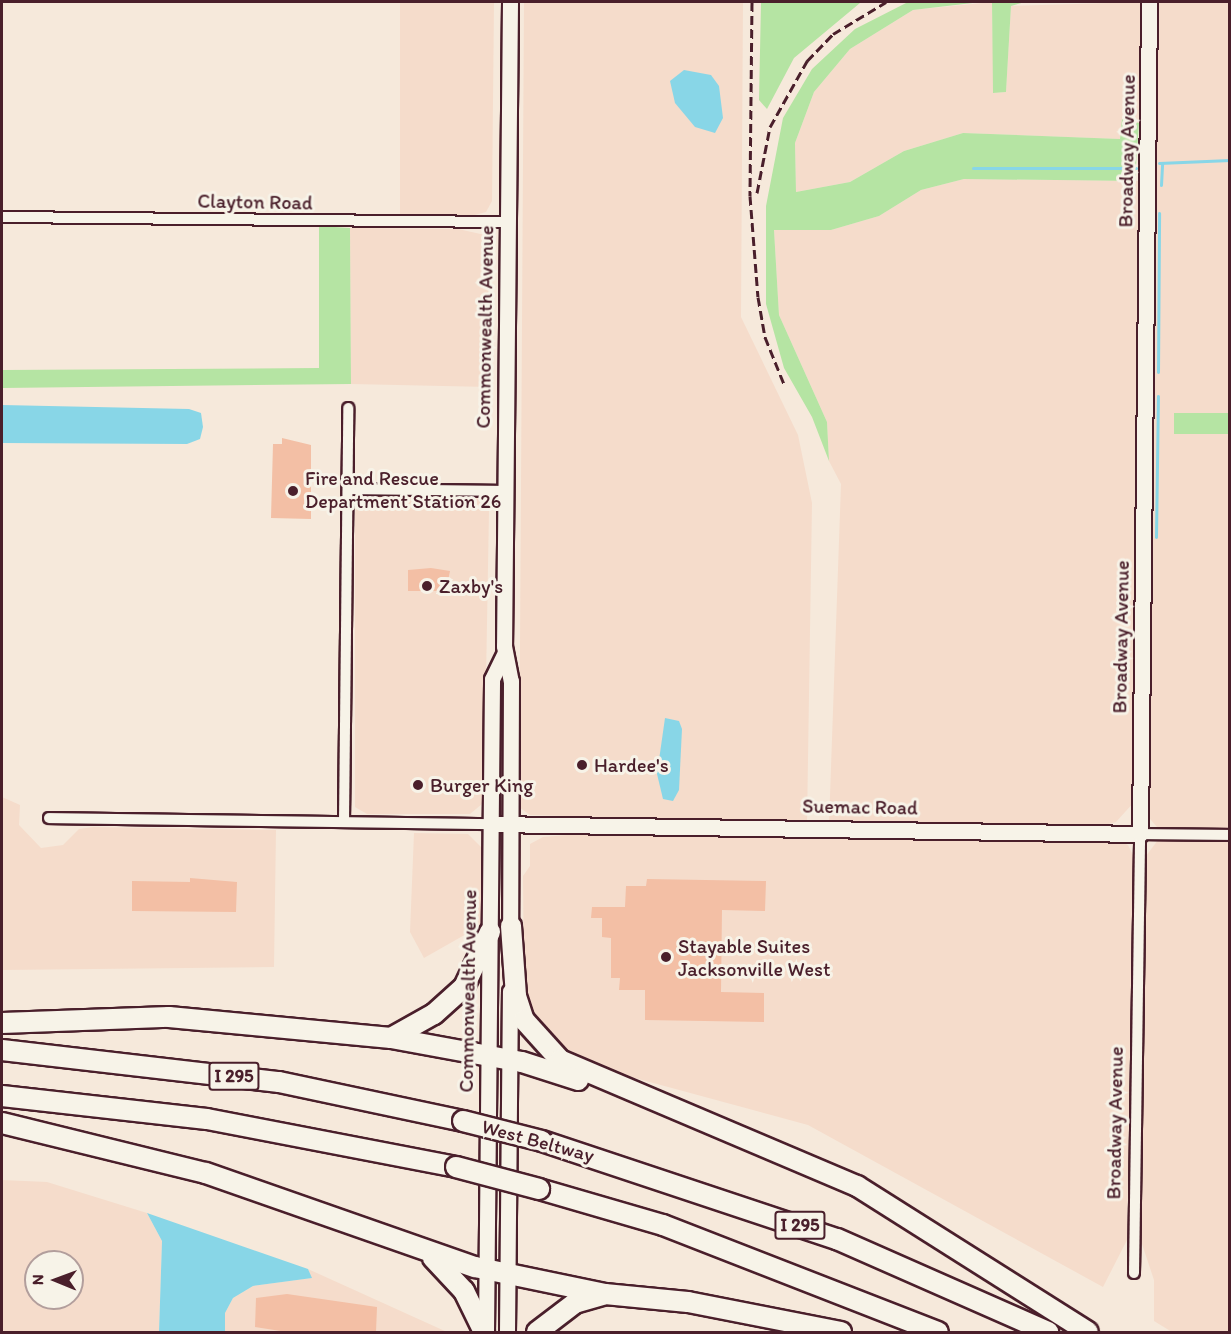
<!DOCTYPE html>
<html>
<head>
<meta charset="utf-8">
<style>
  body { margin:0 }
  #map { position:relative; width:1231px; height:1334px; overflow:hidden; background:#f6e9db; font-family:Itim,sans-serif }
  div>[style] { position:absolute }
  .built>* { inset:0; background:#f5dccb }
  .green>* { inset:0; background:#b5e4a3; transform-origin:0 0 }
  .water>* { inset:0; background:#88d6e7 }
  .stream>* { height:3px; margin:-1.5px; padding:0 1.5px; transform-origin:1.5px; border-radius:1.5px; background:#88d6e7 }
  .building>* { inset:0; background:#f3bfa5 }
  .roads { filter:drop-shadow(2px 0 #4a1f2b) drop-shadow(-2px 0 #4a1f2b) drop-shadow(0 2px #4a1f2b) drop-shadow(0 -2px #4a1f2b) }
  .street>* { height:10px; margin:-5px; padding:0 5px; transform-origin:5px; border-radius:5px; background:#f7f3e8 }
  .secondary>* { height:15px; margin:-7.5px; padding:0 7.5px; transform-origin:7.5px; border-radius:7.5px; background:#f7f3e8 }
  .highway>* { height:20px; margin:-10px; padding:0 10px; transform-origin:10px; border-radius:10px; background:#f7f3e8 }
  .rail>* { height:3px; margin-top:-1.5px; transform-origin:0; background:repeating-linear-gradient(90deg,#4a1f2b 0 9px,transparent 0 13.5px) }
  .bridges { filter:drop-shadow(2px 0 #4a1f2b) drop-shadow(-2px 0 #4a1f2b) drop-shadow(0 2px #4a1f2b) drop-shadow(0 -2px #4a1f2b) }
  .highway-bridge>* { height:20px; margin:-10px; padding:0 10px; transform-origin:10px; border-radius:10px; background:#f7f3e8 }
  .dots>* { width:16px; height:16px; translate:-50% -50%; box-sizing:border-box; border:3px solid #f7f3e8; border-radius:50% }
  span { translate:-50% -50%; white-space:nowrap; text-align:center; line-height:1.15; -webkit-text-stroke:6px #f7f3e8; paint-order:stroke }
  .shield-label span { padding:2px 4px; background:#f7f3e8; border:2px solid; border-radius:4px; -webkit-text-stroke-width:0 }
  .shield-label { font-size:18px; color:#4a1f2b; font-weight:700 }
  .street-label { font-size:20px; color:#4a1f2b }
  .poi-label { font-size:20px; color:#4a1f2b }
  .left { translate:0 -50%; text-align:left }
  .frame { position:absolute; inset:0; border:3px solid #4a1f2b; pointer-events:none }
  .north { position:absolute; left:24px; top:1250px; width:60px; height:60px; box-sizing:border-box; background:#f7f3e8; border:2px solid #b29e9c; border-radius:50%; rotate:271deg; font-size:16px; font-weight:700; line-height:24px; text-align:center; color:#4a1f2b }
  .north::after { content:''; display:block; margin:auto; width:21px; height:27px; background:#4a1f2b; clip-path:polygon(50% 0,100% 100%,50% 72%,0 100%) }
</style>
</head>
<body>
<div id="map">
  <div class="built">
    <i style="clip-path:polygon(400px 2px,494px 2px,492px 201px,486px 212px,463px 218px,400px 218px)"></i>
    <i style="clip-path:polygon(524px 2px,743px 2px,741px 317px,798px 435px,812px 503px,807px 823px,530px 815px,519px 807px)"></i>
    <i style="clip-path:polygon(992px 2px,994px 93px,1006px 92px,1011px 6px,1144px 2px,1139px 123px,1122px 119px,1120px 139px,963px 133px,904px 151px,850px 182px,796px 192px,795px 143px,814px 92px,850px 49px,913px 10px)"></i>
    <i style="clip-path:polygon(1156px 2px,1229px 2px,1229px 413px,1174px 414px,1229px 434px,1229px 829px,1157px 827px,1145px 813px)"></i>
    <i style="clip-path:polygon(964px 179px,1142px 181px,1135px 801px,1116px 822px,1097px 827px,829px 824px,841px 484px,829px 461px,827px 422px,779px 315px,774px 230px,831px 230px,879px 216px,921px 190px)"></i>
    <i style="clip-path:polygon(350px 228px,458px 229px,485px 235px,492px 244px,490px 387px,351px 384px)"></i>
    <i style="clip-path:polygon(369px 496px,476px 497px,489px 510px,484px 793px,482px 804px,470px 814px,367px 814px,355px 807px,355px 513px,358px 501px)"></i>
    <i style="clip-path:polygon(2px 797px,20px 805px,19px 825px,41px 848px,63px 845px,79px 829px,93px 827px,276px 830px,274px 967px,2px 970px)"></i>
    <i style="clip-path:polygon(414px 833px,468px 834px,484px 850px,482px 925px,424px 958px,410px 932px)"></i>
    <i style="clip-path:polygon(592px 833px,1116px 839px,1128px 845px,1133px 855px,1127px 1240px,1103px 1287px,808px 1125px,576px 1062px,542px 1029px,530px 1008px,524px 985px,523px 876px,530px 866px,530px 844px,543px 837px)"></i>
    <i style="clip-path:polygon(1158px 840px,1229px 841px,1229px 1332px,1172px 1332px,1154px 1321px,1154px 1280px,1141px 1241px,1146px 856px)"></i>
    <i style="clip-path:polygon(evenodd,2px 1180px,47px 1182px,147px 1213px,162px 1241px,159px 1332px,2px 1332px,2px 1180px,36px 1262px,72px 1262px,72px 1298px,36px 1298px,36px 1262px)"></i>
    <i style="clip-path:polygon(308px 1269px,447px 1332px,225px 1332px,225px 1313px,233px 1298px,253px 1286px,311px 1278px)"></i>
  </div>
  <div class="green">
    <i style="clip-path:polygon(761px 2px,860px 3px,794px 58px,767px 109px,759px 100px)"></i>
    <i style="clip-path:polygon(908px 2px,981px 2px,913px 10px,850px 49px,814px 92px,795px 143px,796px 192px,850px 182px,904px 151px,963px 133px,1120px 139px,1122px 119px,1139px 123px,1135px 181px,964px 179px,921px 190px,879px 216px,831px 230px,774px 230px,779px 315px,827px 422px,829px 461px,812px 417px,784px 368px,766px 304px,766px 206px,783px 118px,812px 69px,855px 29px)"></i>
    <i style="clip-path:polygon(992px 2px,1025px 2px,1011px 6px,1006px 92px,993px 93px)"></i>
    <i style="clip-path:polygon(319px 226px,350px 228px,351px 384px,2px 388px,2px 370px,319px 368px)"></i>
    <i style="left:1229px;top:413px;width:21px;height:55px;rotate:90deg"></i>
  </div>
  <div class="water">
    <i style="clip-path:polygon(684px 70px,711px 75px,719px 86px,723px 118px,715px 133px,695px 127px,675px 103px,670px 81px)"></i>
    <i style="clip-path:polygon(2px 405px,189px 409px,201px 413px,203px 427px,200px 439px,187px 444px,2px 443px)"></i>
    <i style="clip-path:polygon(665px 718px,679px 721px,682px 729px,679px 790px,673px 801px,663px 799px,657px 774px)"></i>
    <i style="clip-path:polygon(147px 1213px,308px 1269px,312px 1278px,253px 1286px,233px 1298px,225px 1313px,225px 1332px,159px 1332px,162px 1241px)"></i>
  </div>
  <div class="stream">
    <i style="left:1159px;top:163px;width:71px;rotate:-2.4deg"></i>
    <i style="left:973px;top:168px;width:163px"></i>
    <i style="left:1161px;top:185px;width:22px;rotate:-87deg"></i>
    <i style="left:1158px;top:372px;width:159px;rotate:-89.6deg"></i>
    <i style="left:1156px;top:537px;width:141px;rotate:-89.2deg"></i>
  </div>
  <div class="building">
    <i style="clip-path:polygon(282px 438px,311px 445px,311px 519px,271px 518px,273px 444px,282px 444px)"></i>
    <i style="clip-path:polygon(431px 568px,450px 571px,446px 591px,408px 591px,408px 570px)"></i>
    <i style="clip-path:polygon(190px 878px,237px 882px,236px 912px,132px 911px,132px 881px,190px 882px)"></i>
    <i style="clip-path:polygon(647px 879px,766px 881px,765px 911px,722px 910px,721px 992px,764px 993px,764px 1022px,645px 1020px,645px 990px,619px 990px,620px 978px,611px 978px,611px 938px,602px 937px,602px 918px,591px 918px,592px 907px,625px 907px,626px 886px,646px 886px)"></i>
    <i style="clip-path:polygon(287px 1294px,377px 1307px,376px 1332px,287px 1332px,255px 1327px,256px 1298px)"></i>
  </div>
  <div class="roads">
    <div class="street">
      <i style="left:2px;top:217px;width:506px;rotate:0.57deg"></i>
      <i style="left:348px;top:489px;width:156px;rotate:0.7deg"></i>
      <i style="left:49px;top:818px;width:442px;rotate:0.8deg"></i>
      <i style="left:344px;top:822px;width:414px;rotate:-89.4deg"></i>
      <i style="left:1134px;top:1273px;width:439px;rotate:-89.2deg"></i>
      <i style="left:1140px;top:834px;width:90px;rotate:0.6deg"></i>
    </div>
    <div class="secondary">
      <i style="left:510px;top:2px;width:644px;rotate:90.53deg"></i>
      <i style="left:504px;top:646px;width:36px;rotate:79deg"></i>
      <i style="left:511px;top:681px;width:256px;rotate:90.2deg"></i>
      <i style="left:491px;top:824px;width:649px;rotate:0.88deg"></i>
      <i style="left:1140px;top:834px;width:832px;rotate:-89.38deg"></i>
      <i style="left:486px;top:1332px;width:653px;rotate:-89.47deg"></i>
      <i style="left:492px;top:679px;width:28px;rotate:-64deg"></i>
      <i style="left:507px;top:1332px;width:341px;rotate:-89.5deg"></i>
    </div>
    <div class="highway">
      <i style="left:511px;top:926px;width:70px;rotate:85.9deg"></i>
      <i style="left:516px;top:996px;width:25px;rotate:72deg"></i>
      <i style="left:524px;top:1020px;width:54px;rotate:48deg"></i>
      <i style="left:560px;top:1060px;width:323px;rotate:23deg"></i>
      <i style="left:857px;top:1186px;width:273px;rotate:32.3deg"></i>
      <i style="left:2px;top:1023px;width:167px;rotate:-2.1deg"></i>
      <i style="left:169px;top:1017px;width:223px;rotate:5.4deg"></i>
      <i style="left:391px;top:1038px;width:49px;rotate:-29.2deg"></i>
      <i style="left:434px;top:1014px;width:40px;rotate:-42deg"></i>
      <i style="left:464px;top:987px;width:61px;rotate:-64.7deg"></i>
      <i style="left:391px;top:1038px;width:133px;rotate:10.4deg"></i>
      <i style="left:522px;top:1062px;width:59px;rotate:17.8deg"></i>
      <i style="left:2px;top:1050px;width:279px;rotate:6.6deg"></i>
      <i style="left:279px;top:1082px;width:188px;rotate:12deg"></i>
      <i style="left:2px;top:1096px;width:206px;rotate:6.4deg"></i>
      <i style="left:207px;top:1119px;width:254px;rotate:10.9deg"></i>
      <i style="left:2px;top:1123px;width:210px;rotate:13.8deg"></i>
      <i style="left:206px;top:1173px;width:285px;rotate:19.3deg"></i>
      <i style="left:475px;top:1267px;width:133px;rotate:11.7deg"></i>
      <i style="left:605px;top:1294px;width:83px;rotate:5.5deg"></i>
      <i style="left:688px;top:1302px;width:156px;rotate:11.1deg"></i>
      <i style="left:542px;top:1141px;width:311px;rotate:18.4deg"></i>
      <i style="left:837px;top:1239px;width:231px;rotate:23.8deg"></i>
      <i style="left:539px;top:1189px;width:129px;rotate:16.2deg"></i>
      <i style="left:663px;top:1225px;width:295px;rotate:21.3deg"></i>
      <i style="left:433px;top:1258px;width:45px;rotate:46.8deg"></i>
      <i style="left:464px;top:1291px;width:46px;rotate:64deg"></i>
      <i style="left:537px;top:1332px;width:48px;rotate:-37.3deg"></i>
      <i style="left:575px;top:1303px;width:29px;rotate:-16deg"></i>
    </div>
  </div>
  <div class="rail">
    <i style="left:752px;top:2px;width:194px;rotate:90.6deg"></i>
    <i style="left:750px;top:196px;width:101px;rotate:85.5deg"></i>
    <i style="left:758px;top:297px;width:41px;rotate:80.1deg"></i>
    <i style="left:765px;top:337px;width:51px;rotate:68deg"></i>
    <i style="left:757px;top:193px;width:67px;rotate:-78.9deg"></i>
    <i style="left:770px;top:127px;width:76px;rotate:-60.7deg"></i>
    <i style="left:807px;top:61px;width:37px;rotate:-46deg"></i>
    <i style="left:833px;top:34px;width:62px;rotate:-31.1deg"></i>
  </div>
  <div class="bridges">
    <div class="highway-bridge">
      <i style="left:463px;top:1121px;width:81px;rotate:14.2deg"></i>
      <i style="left:456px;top:1167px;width:86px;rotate:14.8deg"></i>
    </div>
  </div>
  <div class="dots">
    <i style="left:293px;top:491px;background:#4a1f2b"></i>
    <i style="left:427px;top:586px;background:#4a1f2b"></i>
    <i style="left:582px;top:765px;background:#4a1f2b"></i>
    <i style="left:418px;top:785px;background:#4a1f2b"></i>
    <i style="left:666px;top:957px;background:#4a1f2b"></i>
  </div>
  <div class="shield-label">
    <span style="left:234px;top:1076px">I 295</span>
    <span style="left:800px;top:1225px">I 295</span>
  </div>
  <div class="street-label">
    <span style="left:1127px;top:151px;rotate:-89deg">Broadway Avenue</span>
    <span style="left:255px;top:202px;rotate:1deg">Clayton Road</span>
    <span style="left:485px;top:327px;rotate:-89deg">Commonwealth Avenue</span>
    <span style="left:1121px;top:637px;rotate:-89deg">Broadway Avenue</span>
    <span style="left:860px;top:807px;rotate:1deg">Suemac Road</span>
    <span style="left:468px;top:991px;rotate:-89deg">Commonwealth Avenue</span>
    <span style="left:1115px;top:1123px;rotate:-89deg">Broadway Avenue</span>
    <span style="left:538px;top:1141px;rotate:15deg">West Beltway</span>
  </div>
  <div class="poi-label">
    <span class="left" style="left:305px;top:490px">Fire and Rescue<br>Department Station 26</span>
    <span class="left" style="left:439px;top:586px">Zaxby's</span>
    <span class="left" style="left:594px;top:765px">Hardee's</span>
    <span class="left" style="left:430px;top:785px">Burger King</span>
    <span class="left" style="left:678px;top:958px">Stayable Suites<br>Jacksonville West</span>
  </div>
  <div class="frame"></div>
  <div class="north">N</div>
</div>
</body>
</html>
